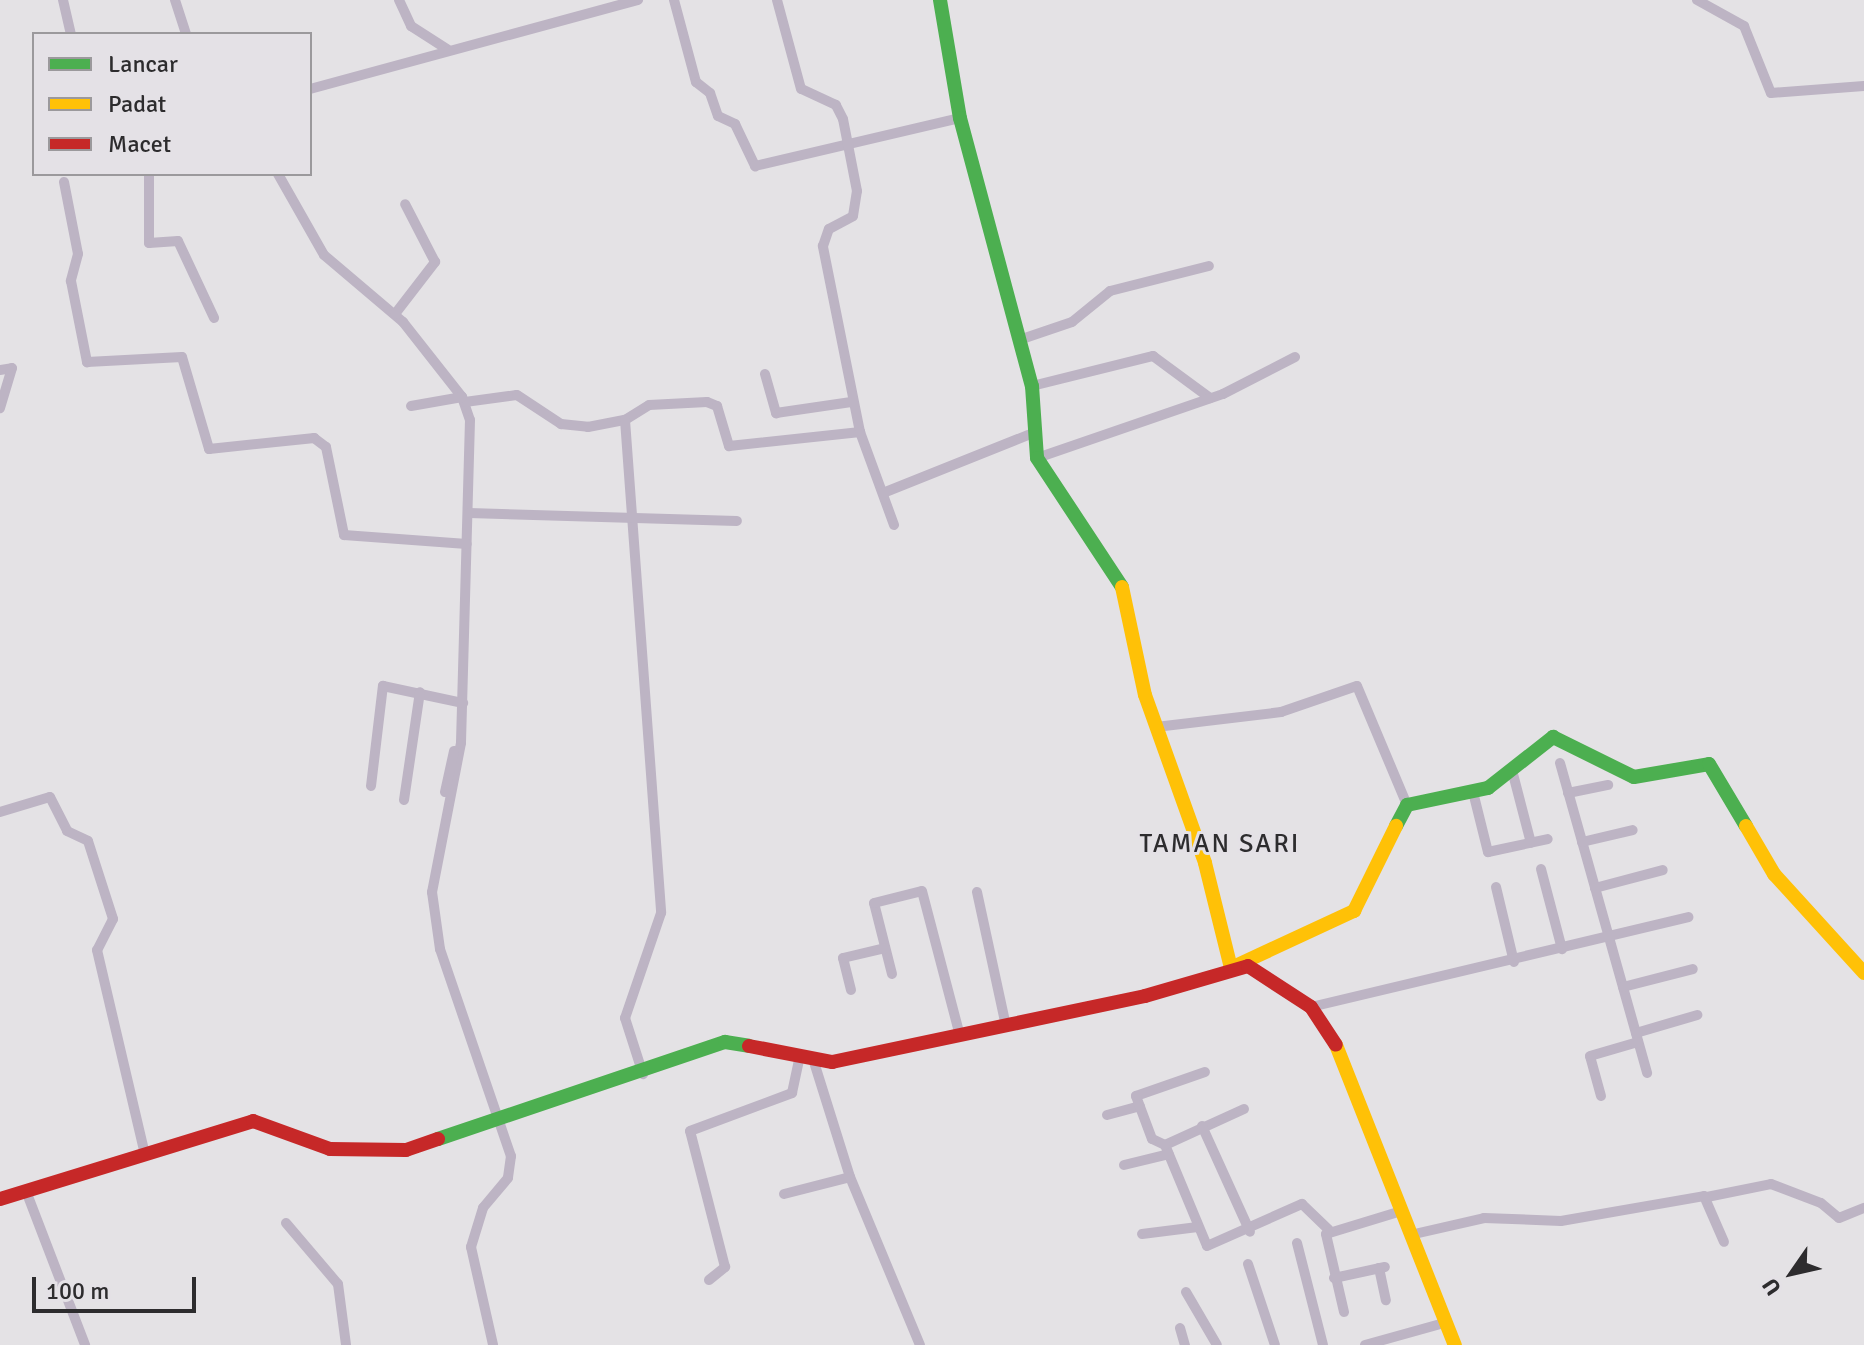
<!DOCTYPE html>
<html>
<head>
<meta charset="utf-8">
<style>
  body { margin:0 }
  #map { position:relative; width:1864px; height:1345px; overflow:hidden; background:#e4e2e5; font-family:Signika,sans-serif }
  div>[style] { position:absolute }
  .street>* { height:10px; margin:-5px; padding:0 5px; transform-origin:5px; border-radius:5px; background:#bdb4c4 }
  .fast>* { height:14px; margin:-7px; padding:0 7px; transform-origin:7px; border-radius:7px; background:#4caf50 }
  .slow>* { height:14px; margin:-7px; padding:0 7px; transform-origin:7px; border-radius:7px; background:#ffc107 }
  .jam>* { height:14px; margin:-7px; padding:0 7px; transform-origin:7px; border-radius:7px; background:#c62828 }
  span { translate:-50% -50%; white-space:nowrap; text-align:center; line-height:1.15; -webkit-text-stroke:6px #e4e1e6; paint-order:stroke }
  .quarter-label { font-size:26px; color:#2d2c2e; letter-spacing:2px }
  .legend { position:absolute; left:32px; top:32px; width:280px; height:144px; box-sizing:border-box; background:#e4e1e6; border:2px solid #9b999c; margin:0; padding:10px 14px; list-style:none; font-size:24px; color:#2d2c2e }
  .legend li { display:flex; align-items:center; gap:16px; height:40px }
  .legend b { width:40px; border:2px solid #9b999c }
  .north { position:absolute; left:1752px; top:1233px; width:80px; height:80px; -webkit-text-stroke:6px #e4e1e6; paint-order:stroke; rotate:236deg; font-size:22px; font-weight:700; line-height:32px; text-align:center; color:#2d2c2e }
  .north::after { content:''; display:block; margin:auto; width:28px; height:36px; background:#2d2c2e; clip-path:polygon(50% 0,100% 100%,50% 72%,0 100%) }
  .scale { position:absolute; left:32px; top:1277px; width:164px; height:36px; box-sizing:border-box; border:4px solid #2d2c2e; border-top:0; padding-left:10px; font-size:24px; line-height:28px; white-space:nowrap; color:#2d2c2e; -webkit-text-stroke:6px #e4e1e6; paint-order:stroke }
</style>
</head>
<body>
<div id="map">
  <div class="street">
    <i style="left:63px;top:0;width:35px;rotate:77deg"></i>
    <i style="left:175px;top:0;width:36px;rotate:72deg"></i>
    <i style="left:399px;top:0;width:29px;rotate:65deg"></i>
    <i style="left:411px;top:26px;width:43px;rotate:32.6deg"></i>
    <i style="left:674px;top:0;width:85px;rotate:75deg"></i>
    <i style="left:696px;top:82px;width:18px;rotate:38deg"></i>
    <i style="left:710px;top:93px;width:24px;rotate:71deg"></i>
    <i style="left:718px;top:116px;width:19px;rotate:25deg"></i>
    <i style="left:735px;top:124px;width:47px;rotate:64.5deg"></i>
    <i style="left:755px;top:166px;width:211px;rotate:-13.2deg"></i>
    <i style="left:1697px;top:0;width:54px;rotate:29deg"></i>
    <i style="left:1744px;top:26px;width:72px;rotate:68.1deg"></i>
    <i style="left:1771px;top:93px;width:93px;rotate:-4.3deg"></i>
    <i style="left:310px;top:89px;width:340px;rotate:-15.2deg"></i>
    <i style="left:149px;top:174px;width:69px;rotate:90deg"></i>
    <i style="left:149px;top:243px;width:29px;rotate:-4deg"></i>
    <i style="left:178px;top:241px;width:85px;rotate:64.9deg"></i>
    <i style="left:278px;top:174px;width:93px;rotate:60.4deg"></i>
    <i style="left:324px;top:255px;width:104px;rotate:40.3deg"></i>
    <i style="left:403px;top:322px;width:95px;rotate:51.8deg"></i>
    <i style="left:462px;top:397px;width:24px;rotate:71deg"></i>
    <i style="left:470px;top:420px;width:323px;rotate:91.6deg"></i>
    <i style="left:461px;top:743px;width:152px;rotate:101deg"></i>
    <i style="left:432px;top:892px;width:58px;rotate:82deg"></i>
    <i style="left:440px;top:949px;width:219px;rotate:71.1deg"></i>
    <i style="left:511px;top:1156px;width:22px;rotate:98deg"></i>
    <i style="left:508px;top:1178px;width:39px;rotate:130deg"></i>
    <i style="left:483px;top:1208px;width:41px;rotate:107.1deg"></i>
    <i style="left:471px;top:1247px;width:100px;rotate:77.3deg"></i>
    <i style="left:64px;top:182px;width:73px;rotate:79deg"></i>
    <i style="left:78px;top:254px;width:28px;rotate:105deg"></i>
    <i style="left:71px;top:281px;width:83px;rotate:78.8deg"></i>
    <i style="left:87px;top:362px;width:95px;rotate:-3deg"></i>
    <i style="left:182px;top:357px;width:96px;rotate:73.6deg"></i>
    <i style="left:209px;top:449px;width:106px;rotate:-6deg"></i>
    <i style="left:314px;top:438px;width:15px;rotate:37deg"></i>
    <i style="left:326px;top:447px;width:90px;rotate:78.4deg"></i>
    <i style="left:344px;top:535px;width:123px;rotate:4.2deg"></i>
    <i style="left:395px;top:314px;width:66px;rotate:-52.4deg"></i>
    <i style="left:435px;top:262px;width:65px;rotate:-117.3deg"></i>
    <i style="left:1019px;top:340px;width:56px;rotate:-18.8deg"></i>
    <i style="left:1072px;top:322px;width:49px;rotate:-39.2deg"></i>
    <i style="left:1110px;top:291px;width:102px;rotate:-14.2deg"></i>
    <i style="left:0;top:370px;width:12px;rotate:-9deg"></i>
    <i style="left:12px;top:368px;width:42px;rotate:106.7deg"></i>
    <i style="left:765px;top:374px;width:41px;rotate:74.2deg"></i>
    <i style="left:776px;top:413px;width:76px;rotate:-8.3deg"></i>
    <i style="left:1032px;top:386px;width:125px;rotate:-13.9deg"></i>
    <i style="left:1153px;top:356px;width:71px;rotate:36.4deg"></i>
    <i style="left:465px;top:402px;width:52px;rotate:-7.7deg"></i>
    <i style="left:517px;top:395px;width:53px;rotate:33.4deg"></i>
    <i style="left:561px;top:424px;width:27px;rotate:6deg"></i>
    <i style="left:588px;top:427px;width:38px;rotate:-11deg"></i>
    <i style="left:625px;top:420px;width:28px;rotate:-32deg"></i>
    <i style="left:649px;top:405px;width:58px;rotate:-3deg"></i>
    <i style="left:707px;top:402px;width:11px;rotate:22deg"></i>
    <i style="left:717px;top:406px;width:42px;rotate:73.3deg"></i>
    <i style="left:729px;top:446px;width:132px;rotate:-6.1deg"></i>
    <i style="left:860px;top:432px;width:190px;rotate:-101.3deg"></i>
    <i style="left:823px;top:246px;width:18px;rotate:-71deg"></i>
    <i style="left:829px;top:229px;width:27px;rotate:-28deg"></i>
    <i style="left:853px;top:216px;width:25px;rotate:-81deg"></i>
    <i style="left:857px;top:191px;width:73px;rotate:-101deg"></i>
    <i style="left:843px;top:119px;width:16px;rotate:-117deg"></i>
    <i style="left:836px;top:105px;width:38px;rotate:-155deg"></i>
    <i style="left:801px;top:89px;width:92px;rotate:-105.1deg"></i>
    <i style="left:411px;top:406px;width:52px;rotate:-10deg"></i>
    <i style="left:625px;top:420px;width:494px;rotate:85.8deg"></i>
    <i style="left:661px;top:913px;width:111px;rotate:108.9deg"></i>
    <i style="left:625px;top:1018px;width:59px;rotate:72.2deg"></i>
    <i style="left:860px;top:432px;width:99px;rotate:69.9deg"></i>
    <i style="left:1037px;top:458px;width:197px;rotate:-19deg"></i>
    <i style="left:1223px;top:394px;width:81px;rotate:-27.2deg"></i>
    <i style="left:883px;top:493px;width:162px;rotate:-21.8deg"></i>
    <i style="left:469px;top:513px;width:268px;rotate:1.7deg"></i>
    <i style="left:1156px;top:727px;width:126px;rotate:-6.8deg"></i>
    <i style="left:1281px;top:712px;width:80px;rotate:-18.9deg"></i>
    <i style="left:1357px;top:686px;width:129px;rotate:67.2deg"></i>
    <i style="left:1560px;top:763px;width:322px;rotate:74.3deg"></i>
    <i style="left:1513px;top:774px;width:71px;rotate:75.4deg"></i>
    <i style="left:371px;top:786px;width:101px;rotate:-83.2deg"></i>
    <i style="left:383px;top:686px;width:82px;rotate:12deg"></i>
    <i style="left:445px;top:792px;width:42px;rotate:-77.6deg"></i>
    <i style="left:1473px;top:792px;width:62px;rotate:76deg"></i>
    <i style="left:1488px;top:852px;width:61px;rotate:-12.2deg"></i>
    <i style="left:1568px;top:793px;width:41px;rotate:-11.3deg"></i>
    <i style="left:404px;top:800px;width:109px;rotate:-81.6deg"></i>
    <i style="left:0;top:812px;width:52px;rotate:-16.7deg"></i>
    <i style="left:50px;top:797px;width:38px;rotate:63deg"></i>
    <i style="left:67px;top:831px;width:23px;rotate:25deg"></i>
    <i style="left:88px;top:841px;width:82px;rotate:72.2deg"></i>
    <i style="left:113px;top:919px;width:35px;rotate:117deg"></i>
    <i style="left:97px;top:950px;width:210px;rotate:76.8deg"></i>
    <i style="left:1582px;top:842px;width:52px;rotate:-13.2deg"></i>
    <i style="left:1541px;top:869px;width:83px;rotate:75.3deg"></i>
    <i style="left:1496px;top:887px;width:77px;rotate:76.5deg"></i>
    <i style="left:1595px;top:888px;width:70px;rotate:-14.8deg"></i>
    <i style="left:977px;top:892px;width:133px;rotate:77.8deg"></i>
    <i style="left:892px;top:974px;width:73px;rotate:-104.2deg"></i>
    <i style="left:874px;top:903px;width:49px;rotate:-14deg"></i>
    <i style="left:922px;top:891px;width:146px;rotate:75.3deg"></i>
    <i style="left:1623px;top:987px;width:72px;rotate:-14.4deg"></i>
    <i style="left:851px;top:990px;width:33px;rotate:-104deg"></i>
    <i style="left:843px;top:958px;width:43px;rotate:-13.4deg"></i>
    <i style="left:1311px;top:1007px;width:388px;rotate:-13.4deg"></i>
    <i style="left:1636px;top:1033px;width:64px;rotate:-16.4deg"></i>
    <i style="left:814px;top:1062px;width:121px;rotate:72.6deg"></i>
    <i style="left:850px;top:1177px;width:182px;rotate:67.4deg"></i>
    <i style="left:1601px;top:1096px;width:41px;rotate:-105.4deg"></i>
    <i style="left:1590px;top:1056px;width:50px;rotate:-16.3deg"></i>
    <i style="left:1244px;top:1109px;width:87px;rotate:155.5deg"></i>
    <i style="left:1165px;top:1145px;width:109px;rotate:67.4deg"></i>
    <i style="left:1207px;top:1246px;width:104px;rotate:-23.9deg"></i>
    <i style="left:1302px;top:1204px;width:37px;rotate:44deg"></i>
    <i style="left:1107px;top:1115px;width:34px;rotate:-15deg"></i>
    <i style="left:1202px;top:1126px;width:116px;rotate:65.6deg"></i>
    <i style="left:1165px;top:1145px;width:14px;rotate:-155deg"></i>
    <i style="left:1152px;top:1139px;width:46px;rotate:-110.4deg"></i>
    <i style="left:1136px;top:1096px;width:73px;rotate:-19.2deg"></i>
    <i style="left:1124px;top:1165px;width:46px;rotate:-13.7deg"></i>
    <i style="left:26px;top:1191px;width:165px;rotate:69deg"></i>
    <i style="left:784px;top:1194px;width:68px;rotate:-14.4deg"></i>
    <i style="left:1707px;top:1197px;width:65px;rotate:-11.5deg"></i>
    <i style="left:1771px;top:1184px;width:53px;rotate:20.8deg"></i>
    <i style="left:1821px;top:1203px;width:23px;rotate:40deg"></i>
    <i style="left:1839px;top:1218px;width:27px;rotate:-22deg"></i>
    <i style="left:286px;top:1223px;width:80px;rotate:49.6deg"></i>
    <i style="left:338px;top:1284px;width:62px;rotate:82.5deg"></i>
    <i style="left:1142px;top:1234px;width:56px;rotate:-7.1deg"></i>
    <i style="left:1410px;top:1235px;width:76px;rotate:-12.9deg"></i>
    <i style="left:1484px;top:1218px;width:77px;rotate:2.2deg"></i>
    <i style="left:1561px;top:1221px;width:145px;rotate:-9.9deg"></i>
    <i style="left:1704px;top:1196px;width:50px;rotate:66.5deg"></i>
    <i style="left:1297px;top:1243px;width:105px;rotate:75.7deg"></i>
    <i style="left:1248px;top:1264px;width:85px;rotate:71.6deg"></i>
    <i style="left:1379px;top:1268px;width:33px;rotate:78deg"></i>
    <i style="left:1334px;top:1278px;width:52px;rotate:-12.2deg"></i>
    <i style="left:709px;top:1280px;width:21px;rotate:-39deg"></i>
    <i style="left:725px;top:1267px;width:140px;rotate:-104.4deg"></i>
    <i style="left:690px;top:1131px;width:109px;rotate:-20.4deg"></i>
    <i style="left:792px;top:1093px;width:34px;rotate:-78deg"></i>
    <i style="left:1186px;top:1292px;width:61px;rotate:59.7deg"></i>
    <i style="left:1344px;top:1312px;width:80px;rotate:-103deg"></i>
    <i style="left:1326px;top:1234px;width:78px;rotate:-17deg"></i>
    <i style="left:1180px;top:1328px;width:18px;rotate:74deg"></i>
    <i style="left:1365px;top:1345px;width:82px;rotate:-15.6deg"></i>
  </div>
  <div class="fast">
    <i style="left:940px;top:0;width:120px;rotate:80.4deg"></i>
    <i style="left:960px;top:118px;width:278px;rotate:75deg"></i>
    <i style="left:1032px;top:386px;width:72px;rotate:86deg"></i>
    <i style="left:1037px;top:458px;width:154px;rotate:56.6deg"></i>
    <i style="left:1396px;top:826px;width:24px;rotate:-62deg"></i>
    <i style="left:1407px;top:805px;width:83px;rotate:-11.9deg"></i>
    <i style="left:1488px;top:788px;width:83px;rotate:-38.1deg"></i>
    <i style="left:1553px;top:737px;width:90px;rotate:26.3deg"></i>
    <i style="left:1634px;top:777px;width:76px;rotate:-9.8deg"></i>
    <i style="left:1709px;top:764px;width:72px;rotate:59.2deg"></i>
    <i style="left:438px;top:1139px;width:303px;rotate:-18.7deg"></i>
    <i style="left:725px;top:1042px;width:24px;rotate:9deg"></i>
  </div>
  <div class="slow">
    <i style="left:1122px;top:587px;width:110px;rotate:78deg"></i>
    <i style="left:1145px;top:695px;width:178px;rotate:70.3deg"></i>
    <i style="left:1205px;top:863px;width:108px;rotate:76.1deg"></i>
    <i style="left:1231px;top:968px;width:136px;rotate:-24.9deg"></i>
    <i style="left:1354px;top:911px;width:95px;rotate:-63.7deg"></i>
    <i style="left:1746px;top:826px;width:56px;rotate:59.7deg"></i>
    <i style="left:1774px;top:874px;width:134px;rotate:47.7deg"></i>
    <i style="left:1336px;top:1045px;width:323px;rotate:68.4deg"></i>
  </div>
  <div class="jam">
    <i style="left:749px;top:1046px;width:85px;rotate:10.9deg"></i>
    <i style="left:832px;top:1062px;width:320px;rotate:-11.9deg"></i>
    <i style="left:1145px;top:996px;width:107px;rotate:-16.2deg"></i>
    <i style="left:1248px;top:966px;width:75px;rotate:33.1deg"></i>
    <i style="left:1311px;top:1007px;width:45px;rotate:56.7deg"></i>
    <i style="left:0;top:1199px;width:265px;rotate:-17.1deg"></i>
    <i style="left:253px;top:1121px;width:82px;rotate:20deg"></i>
    <i style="left:330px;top:1149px;width:76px;rotate:0.8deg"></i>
    <i style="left:406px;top:1150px;width:34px;rotate:-19deg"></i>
  </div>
  <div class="quarter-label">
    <span style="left:1220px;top:845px">TAMAN SARI</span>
  </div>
  <ul class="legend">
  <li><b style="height:10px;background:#4caf50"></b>Lancar</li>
  <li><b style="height:10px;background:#ffc107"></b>Padat</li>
  <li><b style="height:10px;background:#c62828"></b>Macet</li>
  </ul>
  <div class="north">U</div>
  <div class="scale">100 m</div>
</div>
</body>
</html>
